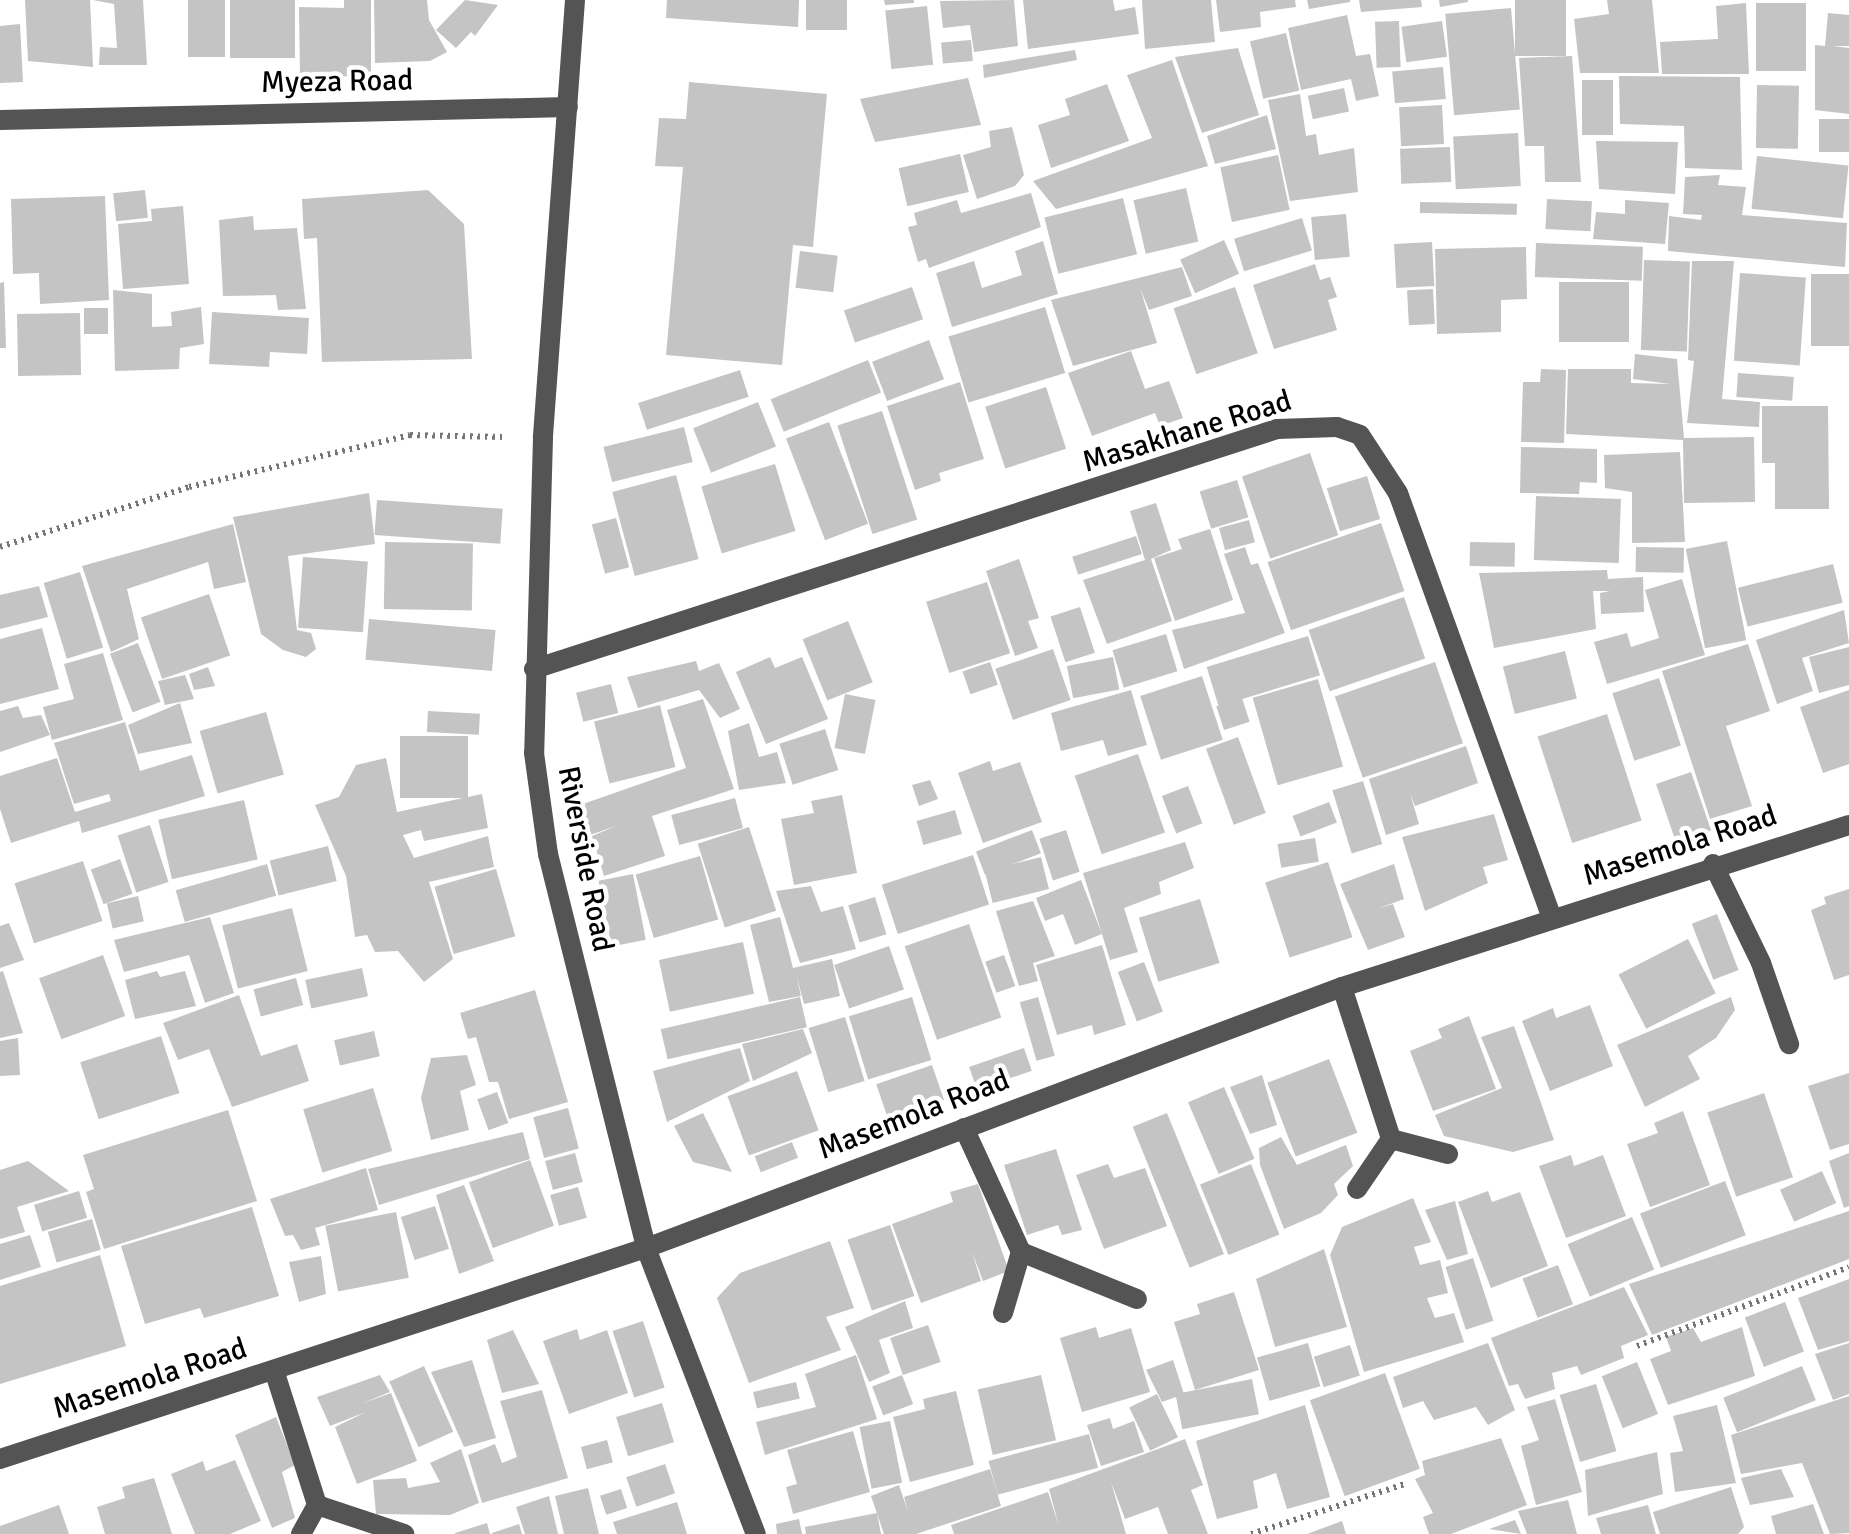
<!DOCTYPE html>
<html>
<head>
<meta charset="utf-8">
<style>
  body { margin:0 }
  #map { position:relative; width:1849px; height:1534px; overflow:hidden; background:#fff; font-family:Signika,sans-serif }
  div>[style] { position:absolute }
  .building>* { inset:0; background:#c4c4c4; transform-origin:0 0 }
  .path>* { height:6px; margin-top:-3px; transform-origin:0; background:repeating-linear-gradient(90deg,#767676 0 2.5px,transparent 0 7.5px) }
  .lane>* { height:20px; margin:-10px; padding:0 10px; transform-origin:10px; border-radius:10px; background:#545454 }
  .street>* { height:20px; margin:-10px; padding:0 10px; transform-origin:10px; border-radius:10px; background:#545454 }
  span { translate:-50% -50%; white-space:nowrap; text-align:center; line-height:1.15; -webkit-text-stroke:9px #fff; paint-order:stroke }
  .street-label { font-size:30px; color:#000 }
</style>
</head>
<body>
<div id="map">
  <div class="building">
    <i style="clip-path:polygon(25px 0,90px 0,93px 67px,28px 61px)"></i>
    <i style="clip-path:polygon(93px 0,143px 0,147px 65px,99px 65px,100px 47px,117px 48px,114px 4px)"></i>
    <i style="left:188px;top:0;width:37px;height:57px"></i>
    <i style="left:230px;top:0;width:65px;height:58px"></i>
    <i style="clip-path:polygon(344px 0,371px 0,371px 76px,300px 77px,299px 7px,344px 8px)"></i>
    <i style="clip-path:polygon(374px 0,427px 0,429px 20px,447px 52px,430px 61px,375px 63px)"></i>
    <i style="clip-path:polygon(465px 0,498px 5px,475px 36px,471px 32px,456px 48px,436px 30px)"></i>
    <i style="clip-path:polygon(667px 0,799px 0,798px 27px,666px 18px)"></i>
    <i style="left:806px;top:0;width:41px;height:30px"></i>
    <i style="clip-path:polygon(884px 0,914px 0,914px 3px,885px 5px)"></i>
    <i style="clip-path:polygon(1014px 0,1018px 46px,974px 52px,970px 25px,943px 28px,940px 1px)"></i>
    <i style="clip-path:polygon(1023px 0,1113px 0,1115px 11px,1135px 7px,1139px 34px,1028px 49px)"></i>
    <i style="clip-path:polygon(1142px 0,1211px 0,1215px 42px,1145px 49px)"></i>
    <i style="clip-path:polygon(1216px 0,1295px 0,1296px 7px,1260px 12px,1261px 27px,1220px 32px)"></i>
    <i style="clip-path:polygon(1307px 0,1350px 0,1350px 2px,1309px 9px)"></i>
    <i style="clip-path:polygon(1359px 0,1421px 0,1422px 7px,1361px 12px)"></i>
    <i style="clip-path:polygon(1439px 0,1468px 0,1468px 2px,1440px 7px)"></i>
    <i style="left:1515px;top:0;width:51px;height:56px"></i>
    <i style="clip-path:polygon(1607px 0,1652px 0,1659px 73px,1580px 73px,1574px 19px,1609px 14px)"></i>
    <i style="clip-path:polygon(1746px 3px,1749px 74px,1662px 74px,1660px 42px,1718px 39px,1716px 6px)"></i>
    <i style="left:1756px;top:3px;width:50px;height:68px"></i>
    <i style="left:927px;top:6px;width:59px;height:42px;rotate:84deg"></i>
    <i style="left:1511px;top:8px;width:102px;height:66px;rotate:85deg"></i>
    <i style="clip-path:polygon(1828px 13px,1849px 15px,1849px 46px,1833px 46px,1849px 48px,1849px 114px,1815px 110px,1815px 45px,1825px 46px)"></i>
    <i style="clip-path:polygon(1347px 15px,1356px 56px,1370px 54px,1379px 96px,1356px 101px,1351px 79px,1301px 90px,1288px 28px)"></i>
    <i style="left:1399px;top:21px;width:46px;height:24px;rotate:88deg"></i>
    <i style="left:1442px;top:21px;width:36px;height:41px;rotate:82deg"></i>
    <i style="clip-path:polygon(20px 24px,23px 82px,0 83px,0 26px)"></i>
    <i style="left:1286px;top:33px;width:59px;height:37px;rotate:77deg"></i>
    <i style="left:971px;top:40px;width:21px;height:30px;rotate:85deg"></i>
    <i style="clip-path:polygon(1238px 48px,1259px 115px,1202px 133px,1175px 57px)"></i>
    <i style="clip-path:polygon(1075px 50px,1077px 60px,984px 78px,983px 65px)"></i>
    <i style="clip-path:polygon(1572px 56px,1581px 182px,1545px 182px,1544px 146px,1525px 146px,1519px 58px)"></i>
    <i style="clip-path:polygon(1172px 60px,1208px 166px,1056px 209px,1033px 181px,1152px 138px,1127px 75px)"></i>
    <i style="left:1443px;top:67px;width:32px;height:51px;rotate:85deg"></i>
    <i style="clip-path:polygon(1619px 76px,1740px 77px,1742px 170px,1685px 168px,1684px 126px,1620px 124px)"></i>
    <i style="clip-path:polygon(968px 78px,981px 125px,875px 142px,860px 99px)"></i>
    <i style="left:1582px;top:80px;width:31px;height:55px"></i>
    <i style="clip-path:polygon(689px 82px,827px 94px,813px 247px,793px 245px,782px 365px,666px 355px,683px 167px,655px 166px,659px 118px,686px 119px)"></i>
    <i style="clip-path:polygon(1107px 84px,1129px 141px,1051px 168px,1038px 125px,1070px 115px,1065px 99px)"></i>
    <i style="left:1757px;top:85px;width:42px;height:63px;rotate:1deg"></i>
    <i style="left:1344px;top:88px;width:24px;height:37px;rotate:78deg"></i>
    <i style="clip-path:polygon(1300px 94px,1306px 136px,1316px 134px,1319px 155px,1354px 148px,1358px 192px,1290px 201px,1268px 100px)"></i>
    <i style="left:1442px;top:105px;width:39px;height:43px;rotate:87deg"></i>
    <i style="clip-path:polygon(1267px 115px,1276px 149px,1215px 164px,1207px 136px)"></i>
    <i style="left:1819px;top:119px;width:30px;height:33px"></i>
    <i style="clip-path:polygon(1012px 127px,1024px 175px,1015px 186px,977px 199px,963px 155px,991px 147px,989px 131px)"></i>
    <i style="left:1518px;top:133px;width:53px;height:65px;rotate:87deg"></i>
    <i style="clip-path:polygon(1596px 141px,1678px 142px,1675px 194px,1599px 189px)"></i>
    <i style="left:1450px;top:147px;width:35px;height:50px;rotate:88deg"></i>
    <i style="left:960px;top:154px;width:39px;height:63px;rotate:77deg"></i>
    <i style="left:1278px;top:155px;width:56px;height:59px;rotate:78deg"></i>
    <i style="left:1757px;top:156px;width:92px;height:53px;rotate:6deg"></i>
    <i style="clip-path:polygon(1720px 175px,1718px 185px,1746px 187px,1742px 215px,1847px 223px,1845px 267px,1668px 251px,1669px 216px,1701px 220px,1702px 215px,1683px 214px,1685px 177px)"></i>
    <i style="left:1186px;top:188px;width:55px;height:54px;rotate:77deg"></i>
    <i style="left:145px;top:190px;width:28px;height:32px;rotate:84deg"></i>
    <i style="clip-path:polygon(428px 190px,464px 224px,472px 359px,322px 362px,317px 238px,304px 239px,302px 199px)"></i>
    <i style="clip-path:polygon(1031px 193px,1041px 227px,929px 268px,926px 259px,918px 262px,908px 227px,917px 225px,914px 213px,957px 200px,961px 213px)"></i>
    <i style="clip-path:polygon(105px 196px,109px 300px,40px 304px,39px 273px,13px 274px,11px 199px)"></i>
    <i style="left:1123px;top:198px;width:58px;height:81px;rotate:76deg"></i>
    <i style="left:1547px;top:199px;width:45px;height:30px;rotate:3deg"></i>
    <i style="clip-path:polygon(1625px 200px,1669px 203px,1665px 244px,1593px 239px,1596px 212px,1625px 214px)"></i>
    <i style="left:1420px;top:202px;width:97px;height:11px;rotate:1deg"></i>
    <i style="clip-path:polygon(183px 206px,189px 284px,123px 289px,118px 224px,152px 221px,151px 209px)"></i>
    <i style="left:1346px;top:214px;width:43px;height:35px;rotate:85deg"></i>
    <i style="clip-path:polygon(253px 216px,254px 230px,297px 228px,306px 309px,278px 310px,276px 295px,223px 296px,219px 220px)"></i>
    <i style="left:1302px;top:218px;width:34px;height:71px;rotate:73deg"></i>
    <i style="left:1224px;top:240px;width:37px;height:48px;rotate:66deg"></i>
    <i style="clip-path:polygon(1043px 241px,1058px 294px,952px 327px,936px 273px,974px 261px,982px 288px,1022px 275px,1015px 251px)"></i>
    <i style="left:1432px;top:242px;width:44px;height:38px;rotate:87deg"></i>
    <i style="left:1536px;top:243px;width:107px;height:34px;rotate:2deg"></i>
    <i style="clip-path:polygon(1526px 247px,1527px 299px,1501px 300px,1501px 332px,1437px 334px,1435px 249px)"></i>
    <i style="left:800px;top:251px;width:38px;height:37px;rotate:7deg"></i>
    <i style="left:1644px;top:260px;width:46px;height:90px;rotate:2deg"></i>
    <i style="clip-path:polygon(1692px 261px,1734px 261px,1722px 399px,1760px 402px,1759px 427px,1687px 423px,1694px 361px,1688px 360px)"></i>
    <i style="clip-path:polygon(1315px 264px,1320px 280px,1330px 277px,1337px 297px,1328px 300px,1337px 330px,1274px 349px,1253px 285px)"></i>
    <i style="clip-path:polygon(1182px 267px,1192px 296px,1149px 310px,1140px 288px,1157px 343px,1073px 366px,1051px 300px)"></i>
    <i style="left:1740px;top:273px;width:66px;height:88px;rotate:4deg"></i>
    <i style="left:1849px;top:274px;width:72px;height:38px;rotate:90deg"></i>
    <i style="clip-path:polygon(4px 282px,6px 348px,0 348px,0 283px)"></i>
    <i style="left:1629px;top:282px;width:60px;height:70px;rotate:90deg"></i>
    <i style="left:912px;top:287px;width:34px;height:72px;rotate:71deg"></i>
    <i style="left:1235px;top:287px;width:70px;height:65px;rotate:71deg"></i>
    <i style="left:1433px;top:289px;width:35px;height:26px;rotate:87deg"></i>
    <i style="clip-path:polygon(113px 290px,152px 294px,152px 327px,172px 326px,171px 312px,201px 307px,204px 344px,180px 348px,179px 369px,115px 371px)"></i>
    <i style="left:1045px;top:307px;width:69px;height:101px;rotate:73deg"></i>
    <i style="left:84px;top:308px;width:24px;height:26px"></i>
    <i style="clip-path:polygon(212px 312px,309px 318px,307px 354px,270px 352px,269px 367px,209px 364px)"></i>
    <i style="left:80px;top:313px;width:62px;height:63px;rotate:89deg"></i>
    <i style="left:929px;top:340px;width:42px;height:61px;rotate:69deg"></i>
    <i style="clip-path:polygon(1131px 351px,1145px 389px,1169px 381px,1183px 418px,1160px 426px,1155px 413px,1092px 436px,1068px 373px)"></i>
    <i style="clip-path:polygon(1635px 354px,1677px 359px,1684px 438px,1754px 437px,1755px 502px,1684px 503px,1683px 440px,1566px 434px,1568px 369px,1631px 369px,1631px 383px,1670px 384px,1633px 379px)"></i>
    <i style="left:868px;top:360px;width:35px;height:105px;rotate:68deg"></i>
    <i style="clip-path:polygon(1541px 369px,1566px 370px,1564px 443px,1521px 442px,1523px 382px,1540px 382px)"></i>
    <i style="left:740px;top:370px;width:28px;height:107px;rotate:72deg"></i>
    <i style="left:1738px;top:373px;width:56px;height:24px;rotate:4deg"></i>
    <i style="clip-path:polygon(960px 382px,984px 459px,939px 473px,941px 481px,915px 490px,887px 406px)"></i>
    <i style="left:1046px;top:387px;width:65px;height:64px;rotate:72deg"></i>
    <i style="left:758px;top:402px;width:48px;height:70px;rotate:68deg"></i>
    <i style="clip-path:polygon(1762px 406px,1828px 406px,1829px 509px,1775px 509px,1775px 463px,1762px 463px)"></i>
    <i style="left:882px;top:411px;width:114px;height:47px;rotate:72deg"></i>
    <i style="left:829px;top:422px;width:109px;height:46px;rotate:69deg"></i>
    <i style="left:684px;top:427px;width:36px;height:83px;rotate:76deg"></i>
    <i style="clip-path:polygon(1521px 447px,1597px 449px,1597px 483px,1580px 482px,1579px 494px,1520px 493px)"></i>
    <i style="clip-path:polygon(1680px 452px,1685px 542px,1632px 543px,1632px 492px,1605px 488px,1604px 455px)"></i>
    <i style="left:1310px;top:453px;width:87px;height:72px;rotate:71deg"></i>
    <i style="left:775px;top:464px;width:70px;height:77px;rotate:73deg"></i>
    <i style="left:676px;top:475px;width:87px;height:66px;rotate:75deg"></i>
    <i style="left:1367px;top:476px;width:45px;height:42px;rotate:73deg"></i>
    <i style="left:1237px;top:480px;width:39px;height:39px;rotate:73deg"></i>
    <i style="clip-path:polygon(369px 493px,375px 544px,288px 556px,297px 630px,311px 633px,316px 649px,306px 657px,283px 650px,261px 634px,233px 517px)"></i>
    <i style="left:1536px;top:496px;width:85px;height:64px;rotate:2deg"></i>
    <i style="left:377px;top:500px;width:126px;height:35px;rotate:4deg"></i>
    <i style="clip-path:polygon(1156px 503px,1171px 550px,1151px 559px,1172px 621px,1107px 644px,1083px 580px,1145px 560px,1130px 511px)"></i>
    <i style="left:616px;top:518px;width:51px;height:25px;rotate:75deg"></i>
    <i style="left:1249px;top:520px;width:23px;height:31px;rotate:75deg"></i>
    <i style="left:1381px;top:523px;width:72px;height:120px;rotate:71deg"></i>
    <i style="clip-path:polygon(233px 524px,246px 582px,214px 589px,208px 562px,127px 589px,139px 639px,111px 652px,82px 566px)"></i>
    <i style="clip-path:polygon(1210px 529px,1233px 600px,1175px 621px,1154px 558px,1182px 549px,1178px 539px)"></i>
    <i style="left:1136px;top:536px;width:19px;height:67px;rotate:72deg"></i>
    <i style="left:1727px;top:541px;width:101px;height:42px;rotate:79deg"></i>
    <i style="left:385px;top:542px;width:88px;height:67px;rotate:1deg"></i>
    <i style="left:1470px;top:542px;width:45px;height:24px;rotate:1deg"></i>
    <i style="clip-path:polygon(1245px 547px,1251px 565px,1258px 563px,1285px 633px,1184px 669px,1172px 630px,1245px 613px,1224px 554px)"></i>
    <i style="left:1636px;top:547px;width:48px;height:25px;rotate:1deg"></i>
    <i style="left:303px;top:557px;width:65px;height:71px;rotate:4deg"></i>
    <i style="clip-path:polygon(1019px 559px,1039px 618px,1028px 621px,1038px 648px,1015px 656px,986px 571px)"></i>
    <i style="left:1833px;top:564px;width:40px;height:98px;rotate:76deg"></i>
    <i style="clip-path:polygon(1607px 570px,1608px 579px,1643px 577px,1644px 612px,1601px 614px,1600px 593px,1610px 591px,1593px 591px,1596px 629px,1494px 648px,1479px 573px)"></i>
    <i style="left:80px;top:572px;width:79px;height:38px;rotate:73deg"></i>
    <i style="clip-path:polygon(1682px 579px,1705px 655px,1607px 684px,1594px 642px,1627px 633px,1631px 647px,1659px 638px,1645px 590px)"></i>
    <i style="left:987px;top:582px;width:75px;height:64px;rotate:72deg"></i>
    <i style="clip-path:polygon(39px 586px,48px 617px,0 629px,0 595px)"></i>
    <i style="left:209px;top:594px;width:65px;height:72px;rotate:71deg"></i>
    <i style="left:1404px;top:597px;width:65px;height:101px;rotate:71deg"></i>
    <i style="left:1080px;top:607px;width:48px;height:31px;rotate:72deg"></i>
    <i style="clip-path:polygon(1844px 610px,1849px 643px,1802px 658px,1813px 691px,1777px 704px,1756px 640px)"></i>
    <i style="left:369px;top:619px;width:127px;height:41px;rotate:5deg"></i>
    <i style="left:848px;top:621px;width:66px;height:49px;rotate:68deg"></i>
    <i style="clip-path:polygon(42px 628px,59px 689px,0 704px,0 639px)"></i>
    <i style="left:1166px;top:634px;width:39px;height:56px;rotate:73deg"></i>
    <i style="left:1308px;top:636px;width:41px;height:106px;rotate:73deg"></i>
    <i style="left:138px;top:643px;width:63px;height:30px;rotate:69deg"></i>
    <i style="clip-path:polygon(1748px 644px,1770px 711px,1726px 726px,1752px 806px,1710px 819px,1662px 671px)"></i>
    <i style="clip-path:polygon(1849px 647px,1849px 685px,1819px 693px,1809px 657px)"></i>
    <i style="left:1053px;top:649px;width:54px;height:61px;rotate:71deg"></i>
    <i style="left:1565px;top:651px;width:49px;height:64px;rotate:76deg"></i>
    <i style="clip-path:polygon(103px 653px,123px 720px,52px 740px,43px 707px,74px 699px,64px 664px)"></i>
    <i style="clip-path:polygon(770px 657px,775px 668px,802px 657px,828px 719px,766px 744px,736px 672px)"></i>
    <i style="left:1113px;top:657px;width:33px;height:47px;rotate:79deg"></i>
    <i style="clip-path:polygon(696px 661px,699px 671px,719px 663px,740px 709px,720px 718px,699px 690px,638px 708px,627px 677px)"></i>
    <i style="left:990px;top:662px;width:24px;height:29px;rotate:71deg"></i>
    <i style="left:1435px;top:662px;width:86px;height:106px;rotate:71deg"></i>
    <i style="clip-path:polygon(208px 667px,215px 686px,194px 690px,189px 674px)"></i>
    <i style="clip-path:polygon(185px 675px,194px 699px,165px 705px,158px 681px)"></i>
    <i style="left:1202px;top:676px;width:67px;height:65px;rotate:72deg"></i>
    <i style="left:1659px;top:678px;width:71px;height:49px;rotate:72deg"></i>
    <i style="left:1318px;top:679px;width:91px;height:68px;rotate:74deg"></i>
    <i style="left:611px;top:684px;width:30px;height:36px;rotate:76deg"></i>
    <i style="clip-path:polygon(1131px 690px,1147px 745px,1108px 756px,1103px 740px,1061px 751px,1051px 713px)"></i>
    <i style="clip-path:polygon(1849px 690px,1849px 764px,1823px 773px,1800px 707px)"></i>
    <i style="left:845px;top:694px;width:31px;height:55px;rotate:11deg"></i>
    <i style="left:1242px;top:698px;width:25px;height:27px;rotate:72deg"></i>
    <i style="clip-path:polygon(703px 699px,734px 789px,652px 816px,665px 856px,604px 876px,592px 836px,616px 826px,590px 835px,580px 805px,686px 768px,667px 710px)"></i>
    <i style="clip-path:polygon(180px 703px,192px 743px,138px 754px,128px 725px)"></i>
    <i style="left:660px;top:705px;width:64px;height:68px;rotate:76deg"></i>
    <i style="clip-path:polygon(18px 706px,23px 718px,41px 715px,50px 735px,0 752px,0 711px)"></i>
    <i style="left:428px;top:711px;width:52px;height:21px;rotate:3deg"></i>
    <i style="left:266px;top:712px;width:65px;height:69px;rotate:74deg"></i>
    <i style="left:1607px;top:714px;width:112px;height:73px;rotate:72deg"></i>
    <i style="clip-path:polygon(125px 722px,140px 771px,192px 755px,205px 796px,82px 833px,79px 821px,11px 843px,0 809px,0 776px,57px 758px,75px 812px,111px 801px,109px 794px,74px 804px,54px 743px)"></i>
    <i style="clip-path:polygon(749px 723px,759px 757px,777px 752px,786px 783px,739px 790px,728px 731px)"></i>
    <i style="left:825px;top:729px;width:43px;height:48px;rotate:72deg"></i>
    <i style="left:400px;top:736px;width:68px;height:62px"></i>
    <i style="left:1238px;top:737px;width:81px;height:34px;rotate:70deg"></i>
    <i style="clip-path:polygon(1466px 746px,1478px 783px,1415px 806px,1410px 793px,1419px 824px,1386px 835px,1369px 779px)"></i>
    <i style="left:1138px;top:754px;width:83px;height:67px;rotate:71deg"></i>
    <i style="clip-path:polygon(386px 758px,397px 812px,482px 794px,488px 828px,424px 841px,421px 830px,403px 835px,414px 858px,488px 836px,494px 867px,429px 882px,453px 959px,424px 982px,398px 951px,375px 952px,367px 935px,355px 937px,346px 876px,315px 805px,339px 797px,356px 765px)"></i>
    <i style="clip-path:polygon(990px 761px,993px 771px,1020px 762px,1042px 822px,983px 843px,958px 773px)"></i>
    <i style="left:1691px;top:772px;width:62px;height:37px;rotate:71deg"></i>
    <i style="clip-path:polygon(930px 780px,938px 799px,919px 806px,912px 785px)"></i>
    <i style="left:1363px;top:781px;width:66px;height:32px;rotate:73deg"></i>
    <i style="left:1188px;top:786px;width:40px;height:28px;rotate:69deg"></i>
    <i style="clip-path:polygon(842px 795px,857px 873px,794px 885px,781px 819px,814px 813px,811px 801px)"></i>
    <i style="left:735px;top:798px;width:31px;height:66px;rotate:75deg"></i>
    <i style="left:244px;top:800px;width:61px;height:88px;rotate:77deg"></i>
    <i style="left:1329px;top:802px;width:22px;height:39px;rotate:69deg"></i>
    <i style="left:955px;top:810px;width:25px;height:40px;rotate:74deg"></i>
    <i style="clip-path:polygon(1494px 814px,1508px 860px,1483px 867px,1488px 883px,1425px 911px,1402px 837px)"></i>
    <i style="left:150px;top:825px;width:60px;height:34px;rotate:72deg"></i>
    <i style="left:749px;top:827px;width:88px;height:54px;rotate:72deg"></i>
    <i style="left:1032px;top:830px;width:25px;height:60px;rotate:69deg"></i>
    <i style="left:1066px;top:830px;width:44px;height:28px;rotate:72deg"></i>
    <i style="left:1315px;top:838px;width:24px;height:38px;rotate:81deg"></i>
    <i style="clip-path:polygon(1185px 842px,1194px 868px,1159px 882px,1161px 894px,1124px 908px,1138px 952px,1110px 960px,1083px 873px)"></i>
    <i style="left:328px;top:846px;width:36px;height:60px;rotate:76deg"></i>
    <i style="left:973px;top:855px;width:52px;height:96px;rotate:72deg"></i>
    <i style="left:700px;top:856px;width:66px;height:67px;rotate:74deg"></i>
    <i style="left:1041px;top:857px;width:33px;height:58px;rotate:76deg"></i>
    <i style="left:120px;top:859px;width:37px;height:31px;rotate:70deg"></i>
    <i style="left:83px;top:861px;width:63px;height:72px;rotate:72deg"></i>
    <i style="left:1328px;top:862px;width:79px;height:66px;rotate:72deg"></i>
    <i style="left:267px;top:864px;width:33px;height:95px;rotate:74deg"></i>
    <i style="clip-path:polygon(1394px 864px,1404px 899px,1377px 909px,1393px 904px,1405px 937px,1368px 950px,1340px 884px)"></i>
    <i style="left:496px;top:869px;width:70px;height:64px;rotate:74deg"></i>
    <i style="left:633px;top:874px;width:67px;height:35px;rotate:79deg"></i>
    <i style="clip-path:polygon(1081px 880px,1102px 934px,1075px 945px,1063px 914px,1045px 921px,1036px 898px)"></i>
    <i style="clip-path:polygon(811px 886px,821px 912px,843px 906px,856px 949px,800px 963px,776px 891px)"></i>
    <i style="clip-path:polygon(1849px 889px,1849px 975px,1834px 980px,1811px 910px,1826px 904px,1824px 897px)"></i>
    <i style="left:138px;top:896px;width:26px;height:32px;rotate:77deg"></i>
    <i style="left:875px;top:897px;width:39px;height:28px;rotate:73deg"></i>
    <i style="left:1200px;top:899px;width:67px;height:64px;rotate:73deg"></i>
    <i style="clip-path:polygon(1033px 901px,1055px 956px,1033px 963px,1038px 981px,1019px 986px,996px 911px)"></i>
    <i style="left:292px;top:908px;width:65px;height:72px;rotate:76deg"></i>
    <i style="left:1717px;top:914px;width:60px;height:27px;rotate:69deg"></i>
    <i style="clip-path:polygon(210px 917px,234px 993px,205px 1003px,189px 955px,124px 972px,114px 940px)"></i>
    <i style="clip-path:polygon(780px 917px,793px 968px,832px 959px,840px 996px,804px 1004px,796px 974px,801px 996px,769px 1002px,750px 925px)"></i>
    <i style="clip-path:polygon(9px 923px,24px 960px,0 968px,0 926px)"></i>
    <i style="left:969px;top:924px;width:99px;height:68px;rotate:71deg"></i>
    <i style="left:1688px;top:939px;width:61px;height:78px;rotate:63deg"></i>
    <i style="left:743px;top:942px;width:53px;height:86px;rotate:78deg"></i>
    <i style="clip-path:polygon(1102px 945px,1126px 1025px,1094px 1035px,1092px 1025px,1057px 1035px,1036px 965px)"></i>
    <i style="left:889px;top:946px;width:46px;height:58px;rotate:71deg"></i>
    <i style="left:103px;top:955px;width:65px;height:68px;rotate:70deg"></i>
    <i style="left:1004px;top:955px;width:33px;height:20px;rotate:70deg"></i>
    <i style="left:1144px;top:962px;width:53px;height:28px;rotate:69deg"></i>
    <i style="left:362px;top:968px;width:29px;height:58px;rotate:78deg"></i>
    <i style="clip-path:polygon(3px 971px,23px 1033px,0 1038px,0 972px)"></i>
    <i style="clip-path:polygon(157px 971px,160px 977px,185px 971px,196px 1006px,135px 1019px,125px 980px)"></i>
    <i style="left:296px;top:978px;width:28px;height:44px;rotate:75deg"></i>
    <i style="clip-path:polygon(535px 990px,568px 1102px,509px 1119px,498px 1082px,489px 1082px,476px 1037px,468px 1039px,460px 1013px)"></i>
    <i style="clip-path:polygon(239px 995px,261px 1056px,297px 1044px,309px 1081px,232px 1107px,209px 1049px,178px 1060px,163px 1023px)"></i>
    <i style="left:800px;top:997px;width:31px;height:143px;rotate:77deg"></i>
    <i style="left:912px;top:997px;width:66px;height:66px;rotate:73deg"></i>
    <i style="left:1038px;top:997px;width:61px;height:19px;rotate:74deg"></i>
    <i style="clip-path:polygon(1731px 997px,1735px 1010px,1716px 1038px,1688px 1056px,1700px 1079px,1645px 1107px,1617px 1045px)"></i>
    <i style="clip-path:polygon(1590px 1005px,1613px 1066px,1550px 1091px,1522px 1021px,1553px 1008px,1556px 1018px)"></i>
    <i style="clip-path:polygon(1469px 1016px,1496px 1089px,1433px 1111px,1410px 1051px,1442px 1038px,1438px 1029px)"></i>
    <i style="left:845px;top:1017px;width:67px;height:38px;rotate:73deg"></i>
    <i style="clip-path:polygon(1514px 1026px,1554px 1140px,1513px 1152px,1444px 1136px,1435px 1115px,1502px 1088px,1481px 1037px)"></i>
    <i style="clip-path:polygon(803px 1029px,812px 1053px,753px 1081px,742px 1044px)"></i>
    <i style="left:374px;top:1031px;width:26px;height:41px;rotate:77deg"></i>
    <i style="left:161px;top:1036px;width:60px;height:85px;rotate:72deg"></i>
    <i style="clip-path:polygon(18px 1038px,20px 1075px,0 1076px,0 1041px)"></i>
    <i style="clip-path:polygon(740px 1048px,750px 1081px,667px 1122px,653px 1071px)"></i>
    <i style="left:1024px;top:1048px;width:24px;height:58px;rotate:71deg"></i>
    <i style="clip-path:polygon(467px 1055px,476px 1085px,460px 1091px,469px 1130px,431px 1140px,421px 1098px,431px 1058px)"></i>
    <i style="left:1329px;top:1059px;width:79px;height:66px;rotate:69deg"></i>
    <i style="left:932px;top:1065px;width:37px;height:59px;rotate:71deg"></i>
    <i style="left:797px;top:1071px;width:63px;height:74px;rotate:70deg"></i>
    <i style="clip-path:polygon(1849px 1073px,1849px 1144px,1830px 1150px,1808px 1086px)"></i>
    <i style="clip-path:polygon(1262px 1075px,1277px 1125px,1250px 1134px,1230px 1087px)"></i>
    <i style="left:1224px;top:1087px;width:78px;height:39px;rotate:67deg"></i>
    <i style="left:373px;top:1088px;width:66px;height:73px;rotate:73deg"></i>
    <i style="left:497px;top:1092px;width:33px;height:21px;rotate:70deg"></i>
    <i style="left:1764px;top:1093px;width:89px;height:60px;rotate:71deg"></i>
    <i style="left:568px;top:1108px;width:42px;height:36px;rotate:75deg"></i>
    <i style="clip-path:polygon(228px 1110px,257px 1201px,104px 1249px,86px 1192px,94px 1189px,83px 1155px)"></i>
    <i style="clip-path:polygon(1683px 1111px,1710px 1185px,1650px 1207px,1627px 1144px,1658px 1133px,1654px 1123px)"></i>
    <i style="clip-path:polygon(703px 1113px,732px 1172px,693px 1162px,674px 1126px)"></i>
    <i style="left:1167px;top:1113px;width:152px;height:37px;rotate:68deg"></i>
    <i style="clip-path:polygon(523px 1132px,530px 1159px,379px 1205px,368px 1169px)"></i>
    <i style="clip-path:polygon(1281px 1137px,1297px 1165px,1346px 1145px,1353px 1166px,1334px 1184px,1338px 1195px,1321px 1213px,1284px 1229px,1260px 1165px,1259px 1148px)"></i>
    <i style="left:792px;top:1142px;width:17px;height:40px;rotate:69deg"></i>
    <i style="clip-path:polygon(1056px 1149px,1082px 1230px,1062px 1235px,1058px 1225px,1027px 1235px,1004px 1165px)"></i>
    <i style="left:575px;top:1153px;width:30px;height:31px;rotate:75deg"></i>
    <i style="clip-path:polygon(1849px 1153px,1849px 1206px,1844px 1208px,1829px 1161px)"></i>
    <i style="clip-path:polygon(1571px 1155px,1574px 1166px,1603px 1155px,1626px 1216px,1566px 1238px,1539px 1166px)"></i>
    <i style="left:530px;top:1160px;width:70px;height:65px;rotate:70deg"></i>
    <i style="clip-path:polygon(28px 1161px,69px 1191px,17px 1207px,25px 1232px,0 1239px,0 1170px)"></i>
    <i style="clip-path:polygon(1108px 1164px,1114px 1178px,1145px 1168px,1167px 1226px,1104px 1249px,1076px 1175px)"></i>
    <i style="left:1251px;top:1164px;width:76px;height:55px;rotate:68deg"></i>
    <i style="clip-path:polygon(366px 1168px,378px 1210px,315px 1228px,320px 1245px,301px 1250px,293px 1235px,285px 1236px,270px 1199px)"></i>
    <i style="left:1822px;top:1171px;width:35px;height:46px;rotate:66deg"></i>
    <i style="left:1725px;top:1181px;width:58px;height:91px;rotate:69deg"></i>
    <i style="clip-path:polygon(978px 1184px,1009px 1271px,983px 1281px,972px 1252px,981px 1281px,921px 1303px,892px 1224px,953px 1202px,950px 1192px)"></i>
    <i style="clip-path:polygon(464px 1185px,494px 1261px,459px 1274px,436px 1195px)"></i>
    <i style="left:578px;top:1187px;width:32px;height:29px;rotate:74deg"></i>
    <i style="left:79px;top:1191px;width:28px;height:47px;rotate:73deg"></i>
    <i style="clip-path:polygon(1488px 1191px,1492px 1202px,1520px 1192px,1548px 1266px,1491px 1288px,1458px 1202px)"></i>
    <i style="clip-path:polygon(1413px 1198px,1431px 1242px,1414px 1247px,1420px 1265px,1440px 1260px,1448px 1293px,1427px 1298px,1435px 1318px,1454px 1313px,1464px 1342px,1364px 1372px,1330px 1255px,1342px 1227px)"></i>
    <i style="clip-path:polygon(1455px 1201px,1468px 1254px,1447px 1260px,1425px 1210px)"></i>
    <i style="left:435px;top:1206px;width:45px;height:36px;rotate:72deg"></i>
    <i style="clip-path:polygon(252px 1207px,279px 1296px,204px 1318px,200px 1308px,145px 1324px,121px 1246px)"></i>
    <i style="clip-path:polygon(1849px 1211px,1849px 1259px,1652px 1335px,1629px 1284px)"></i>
    <i style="left:396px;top:1212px;width:67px;height:72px;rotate:79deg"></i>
    <i style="left:1632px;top:1217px;width:57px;height:70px;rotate:67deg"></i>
    <i style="left:92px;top:1219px;width:32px;height:46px;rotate:74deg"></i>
    <i style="left:890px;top:1225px;width:75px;height:45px;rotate:71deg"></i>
    <i style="clip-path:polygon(30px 1235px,41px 1267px,0 1280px,0 1244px)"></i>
    <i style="clip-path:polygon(830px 1241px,854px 1308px,826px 1317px,841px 1350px,749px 1383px,717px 1298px,740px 1273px)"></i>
    <i style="clip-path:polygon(1324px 1249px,1347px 1327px,1275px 1347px,1256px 1279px)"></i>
    <i style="clip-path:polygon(100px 1255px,126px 1346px,0 1384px,0 1286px)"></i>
    <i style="clip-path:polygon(321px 1256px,326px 1294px,299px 1302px,289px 1262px)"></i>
    <i style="left:1473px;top:1258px;width:66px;height:29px;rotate:72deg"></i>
    <i style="left:1558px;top:1265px;width:42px;height:38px;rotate:69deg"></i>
    <i style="clip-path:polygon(1849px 1279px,1849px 1341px,1818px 1350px,1798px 1298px)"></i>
    <i style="clip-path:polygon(1624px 1287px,1648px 1335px,1621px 1346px,1624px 1358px,1581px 1375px,1577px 1366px,1552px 1373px,1555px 1389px,1525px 1399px,1518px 1384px,1509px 1386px,1491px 1338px)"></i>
    <i style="clip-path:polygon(1234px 1292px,1259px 1370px,1195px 1390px,1174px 1322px,1200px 1314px,1197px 1304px)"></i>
    <i style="clip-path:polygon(905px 1301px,913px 1328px,879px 1340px,890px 1373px,869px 1382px,845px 1327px)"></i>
    <i style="left:1785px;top:1302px;width:53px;height:43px;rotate:69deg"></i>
    <i style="left:643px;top:1321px;width:70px;height:32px;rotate:72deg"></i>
    <i style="left:928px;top:1325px;width:39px;height:40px;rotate:71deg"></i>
    <i style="clip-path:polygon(1096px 1327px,1099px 1338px,1131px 1328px,1150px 1392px,1082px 1412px,1060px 1338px)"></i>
    <i style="clip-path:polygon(1742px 1327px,1755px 1376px,1668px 1405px,1650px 1359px,1671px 1351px,1666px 1337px,1693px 1328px,1701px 1342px)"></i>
    <i style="clip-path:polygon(577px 1329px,580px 1340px,607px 1330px,628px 1393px,569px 1414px,543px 1341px)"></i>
    <i style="clip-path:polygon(513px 1330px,539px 1384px,502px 1393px,487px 1340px)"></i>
    <i style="left:1308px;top:1343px;width:45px;height:53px;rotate:74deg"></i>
    <i style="clip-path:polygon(1488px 1343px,1515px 1410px,1488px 1425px,1476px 1407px,1434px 1420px,1423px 1401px,1403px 1408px,1393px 1377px)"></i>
    <i style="clip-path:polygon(1849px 1343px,1849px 1394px,1833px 1400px,1815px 1354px)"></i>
    <i style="left:1350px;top:1345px;width:32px;height:38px;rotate:72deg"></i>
    <i style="clip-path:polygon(856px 1355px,877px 1419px,765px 1455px,756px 1422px,816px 1407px,805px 1374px)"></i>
    <i style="clip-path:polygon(472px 1360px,496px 1438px,464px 1447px,431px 1372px)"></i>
    <i style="clip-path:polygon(1173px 1360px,1184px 1394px,1162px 1402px,1146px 1370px)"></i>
    <i style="left:1637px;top:1362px;width:56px;height:38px;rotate:68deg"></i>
    <i style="left:424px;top:1366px;width:72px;height:38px;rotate:66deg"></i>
    <i style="left:1802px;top:1366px;width:37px;height:85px;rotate:68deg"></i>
    <i style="left:1385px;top:1373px;width:102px;height:80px;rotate:70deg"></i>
    <i style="clip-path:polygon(380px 1375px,390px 1392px,361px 1404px,391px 1393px,417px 1461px,357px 1484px,335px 1427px,366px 1412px,330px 1426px,317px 1397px)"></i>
    <i style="left:902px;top:1375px;width:31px;height:32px;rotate:69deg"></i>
    <i style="left:1041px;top:1375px;width:67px;height:65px;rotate:77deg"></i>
    <i style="left:1252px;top:1379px;width:36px;height:78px;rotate:79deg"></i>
    <i style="left:796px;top:1382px;width:17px;height:44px;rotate:77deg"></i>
    <i style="left:1596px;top:1384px;width:70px;height:38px;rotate:73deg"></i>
    <i style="clip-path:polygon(542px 1390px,568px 1478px,482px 1503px,468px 1455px,495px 1444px,502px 1463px,517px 1457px,500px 1401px)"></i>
    <i style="clip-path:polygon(956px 1391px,974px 1465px,910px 1482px,893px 1417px,925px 1409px,923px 1399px)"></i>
    <i style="left:1157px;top:1394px;width:48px;height:31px;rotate:64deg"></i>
    <i style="clip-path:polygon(1849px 1396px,1849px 1533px,1830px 1534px,1802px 1463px,1741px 1474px,1731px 1435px)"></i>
    <i style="clip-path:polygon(1555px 1399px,1582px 1492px,1536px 1505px,1521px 1446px,1539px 1440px,1527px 1407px)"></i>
    <i style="left:662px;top:1403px;width:41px;height:48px;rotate:73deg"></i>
    <i style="clip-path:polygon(1305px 1405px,1330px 1497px,1287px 1509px,1276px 1473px,1253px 1481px,1258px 1508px,1217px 1519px,1196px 1441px)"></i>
    <i style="clip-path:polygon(1717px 1405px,1736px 1483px,1675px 1492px,1670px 1453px,1683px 1451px,1673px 1416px)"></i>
    <i style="clip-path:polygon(276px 1417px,295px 1465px,282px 1472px,295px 1518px,272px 1528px,235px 1435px)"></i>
    <i style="clip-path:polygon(1110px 1418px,1113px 1429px,1134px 1421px,1144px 1452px,1101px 1466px,1087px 1425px)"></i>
    <i style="left:890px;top:1421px;width:63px;height:31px;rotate:79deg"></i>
    <i style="clip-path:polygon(853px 1431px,870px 1492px,793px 1514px,786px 1487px,797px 1484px,787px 1450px)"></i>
    <i style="left:1089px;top:1434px;width:35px;height:104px;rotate:75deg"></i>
    <i style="clip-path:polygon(1501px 1438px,1527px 1505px,1451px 1534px,1429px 1534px,1423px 1517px,1433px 1513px,1415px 1479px,1425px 1475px,1422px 1461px)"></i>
    <i style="clip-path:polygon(1185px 1439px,1203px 1485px,1191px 1490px,1208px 1534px,1168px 1534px,1158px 1507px,1125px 1519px,1111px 1482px,1126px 1534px,954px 1534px,951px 1525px,1048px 1492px,1059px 1526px,1049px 1489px)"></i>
    <i style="left:607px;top:1440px;width:23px;height:27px;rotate:75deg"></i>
    <i style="clip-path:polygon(461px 1449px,479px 1503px,450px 1515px,376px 1514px,373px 1480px,406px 1478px,408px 1488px,440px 1482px,430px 1463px)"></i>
    <i style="clip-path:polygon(1657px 1452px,1663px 1494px,1588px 1516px,1585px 1470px)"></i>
    <i style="clip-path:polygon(235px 1460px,261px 1521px,230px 1534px,195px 1534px,171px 1474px,203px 1461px,206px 1471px)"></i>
    <i style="left:665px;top:1464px;width:31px;height:41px;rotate:71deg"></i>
    <i style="clip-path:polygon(990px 1469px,1001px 1506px,916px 1534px,884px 1534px,871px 1496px,899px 1485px,908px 1512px,904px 1497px)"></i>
    <i style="clip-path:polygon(1781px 1469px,1794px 1497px,1750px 1505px,1741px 1478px)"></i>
    <i style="clip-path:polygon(154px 1478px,172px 1534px,105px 1534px,97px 1507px,125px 1498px,122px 1487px)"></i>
    <i style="clip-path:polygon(1731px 1487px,1744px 1527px,1738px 1534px,1660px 1534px,1653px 1512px)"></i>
    <i style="clip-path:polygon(588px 1488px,599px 1534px,564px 1534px,555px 1496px)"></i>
    <i style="left:621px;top:1489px;width:20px;height:22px;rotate:72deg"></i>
    <i style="clip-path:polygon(549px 1496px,558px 1534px,525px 1534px,516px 1507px)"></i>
    <i style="clip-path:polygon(1568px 1500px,1577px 1534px,1527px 1534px,1518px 1511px)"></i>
    <i style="clip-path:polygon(677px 1502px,687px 1534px,617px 1534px,613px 1522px)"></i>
    <i style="clip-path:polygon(1813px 1504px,1824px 1534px,1776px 1534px,1771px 1516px)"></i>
    <i style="clip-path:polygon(59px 1505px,69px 1534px,0 1534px,0 1526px)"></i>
    <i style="clip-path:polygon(1648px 1505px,1656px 1534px,1601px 1534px,1596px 1518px)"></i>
    <i style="clip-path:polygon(877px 1513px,881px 1534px,806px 1534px,805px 1527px)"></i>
    <i style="clip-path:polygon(799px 1519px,802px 1534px,777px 1534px,776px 1524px)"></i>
    <i style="clip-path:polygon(1515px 1520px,1521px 1534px,1489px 1529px)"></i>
    <i style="clip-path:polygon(1342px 1521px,1346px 1534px,1307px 1534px)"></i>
    <i style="clip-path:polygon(487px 1523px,490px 1534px,455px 1534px,455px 1533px)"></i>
    <i style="clip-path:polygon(519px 1524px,522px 1534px,492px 1534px,492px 1533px)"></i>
  </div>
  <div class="path">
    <i style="left:0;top:547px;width:198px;rotate:-17.6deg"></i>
    <i style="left:189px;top:487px;width:227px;rotate:-13.2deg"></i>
    <i style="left:410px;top:435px;width:92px;rotate:1.2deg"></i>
    <i style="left:1637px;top:1346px;width:226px;rotate:-20.4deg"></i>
    <i style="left:1251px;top:1534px;width:162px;rotate:-18deg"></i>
  </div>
  <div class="lane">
    <i style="left:1713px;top:864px;width:110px;rotate:64.1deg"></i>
    <i style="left:1761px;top:963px;width:86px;rotate:70.9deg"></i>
    <i style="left:1342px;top:987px;width:160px;rotate:72.1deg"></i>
    <i style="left:1391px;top:1139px;width:59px;rotate:14.7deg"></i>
    <i style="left:964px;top:1128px;width:136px;rotate:65.3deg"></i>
    <i style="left:1021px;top:1252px;width:125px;rotate:22.1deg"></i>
    <i style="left:1357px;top:1189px;width:60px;rotate:-55.8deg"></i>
    <i style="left:1003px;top:1313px;width:64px;rotate:-73.6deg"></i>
    <i style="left:274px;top:1370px;width:142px;rotate:72.3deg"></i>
    <i style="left:317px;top:1505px;width:92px;rotate:18.4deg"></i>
    <i style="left:301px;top:1534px;width:33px;rotate:-61deg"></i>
  </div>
  <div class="street">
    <i style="left:575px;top:0;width:439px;rotate:94.2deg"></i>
    <i style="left:543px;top:438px;width:315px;rotate:91.6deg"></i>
    <i style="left:534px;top:753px;width:102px;rotate:82.1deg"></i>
    <i style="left:548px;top:854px;width:406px;rotate:76deg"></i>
    <i style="left:646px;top:1248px;width:306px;rotate:69deg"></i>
    <i style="left:0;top:120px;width:568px;rotate:-1.31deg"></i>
    <i style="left:534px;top:669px;width:781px;rotate:-17.9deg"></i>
    <i style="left:1277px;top:429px;width:60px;rotate:-1.9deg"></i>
    <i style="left:1337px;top:427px;width:24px;rotate:19deg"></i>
    <i style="left:1360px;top:435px;width:69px;rotate:56.8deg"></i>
    <i style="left:1398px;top:493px;width:453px;rotate:70.1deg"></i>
    <i style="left:0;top:1459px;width:680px;rotate:-18.09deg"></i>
    <i style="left:646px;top:1248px;width:743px;rotate:-20.56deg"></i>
    <i style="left:1342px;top:987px;width:532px;rotate:-17.72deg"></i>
  </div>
  <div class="street-label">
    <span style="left:337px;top:82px;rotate:-1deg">Myeza Road</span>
    <span style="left:1187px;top:432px;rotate:-17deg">Masakhane Road</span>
    <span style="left:1680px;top:846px;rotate:-18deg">Masemola Road</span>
    <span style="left:585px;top:859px;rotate:79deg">Riverside Road</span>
    <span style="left:914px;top:1115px;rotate:-21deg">Masemola Road</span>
    <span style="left:150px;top:1379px;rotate:-18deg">Masemola Road</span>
  </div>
</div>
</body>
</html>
